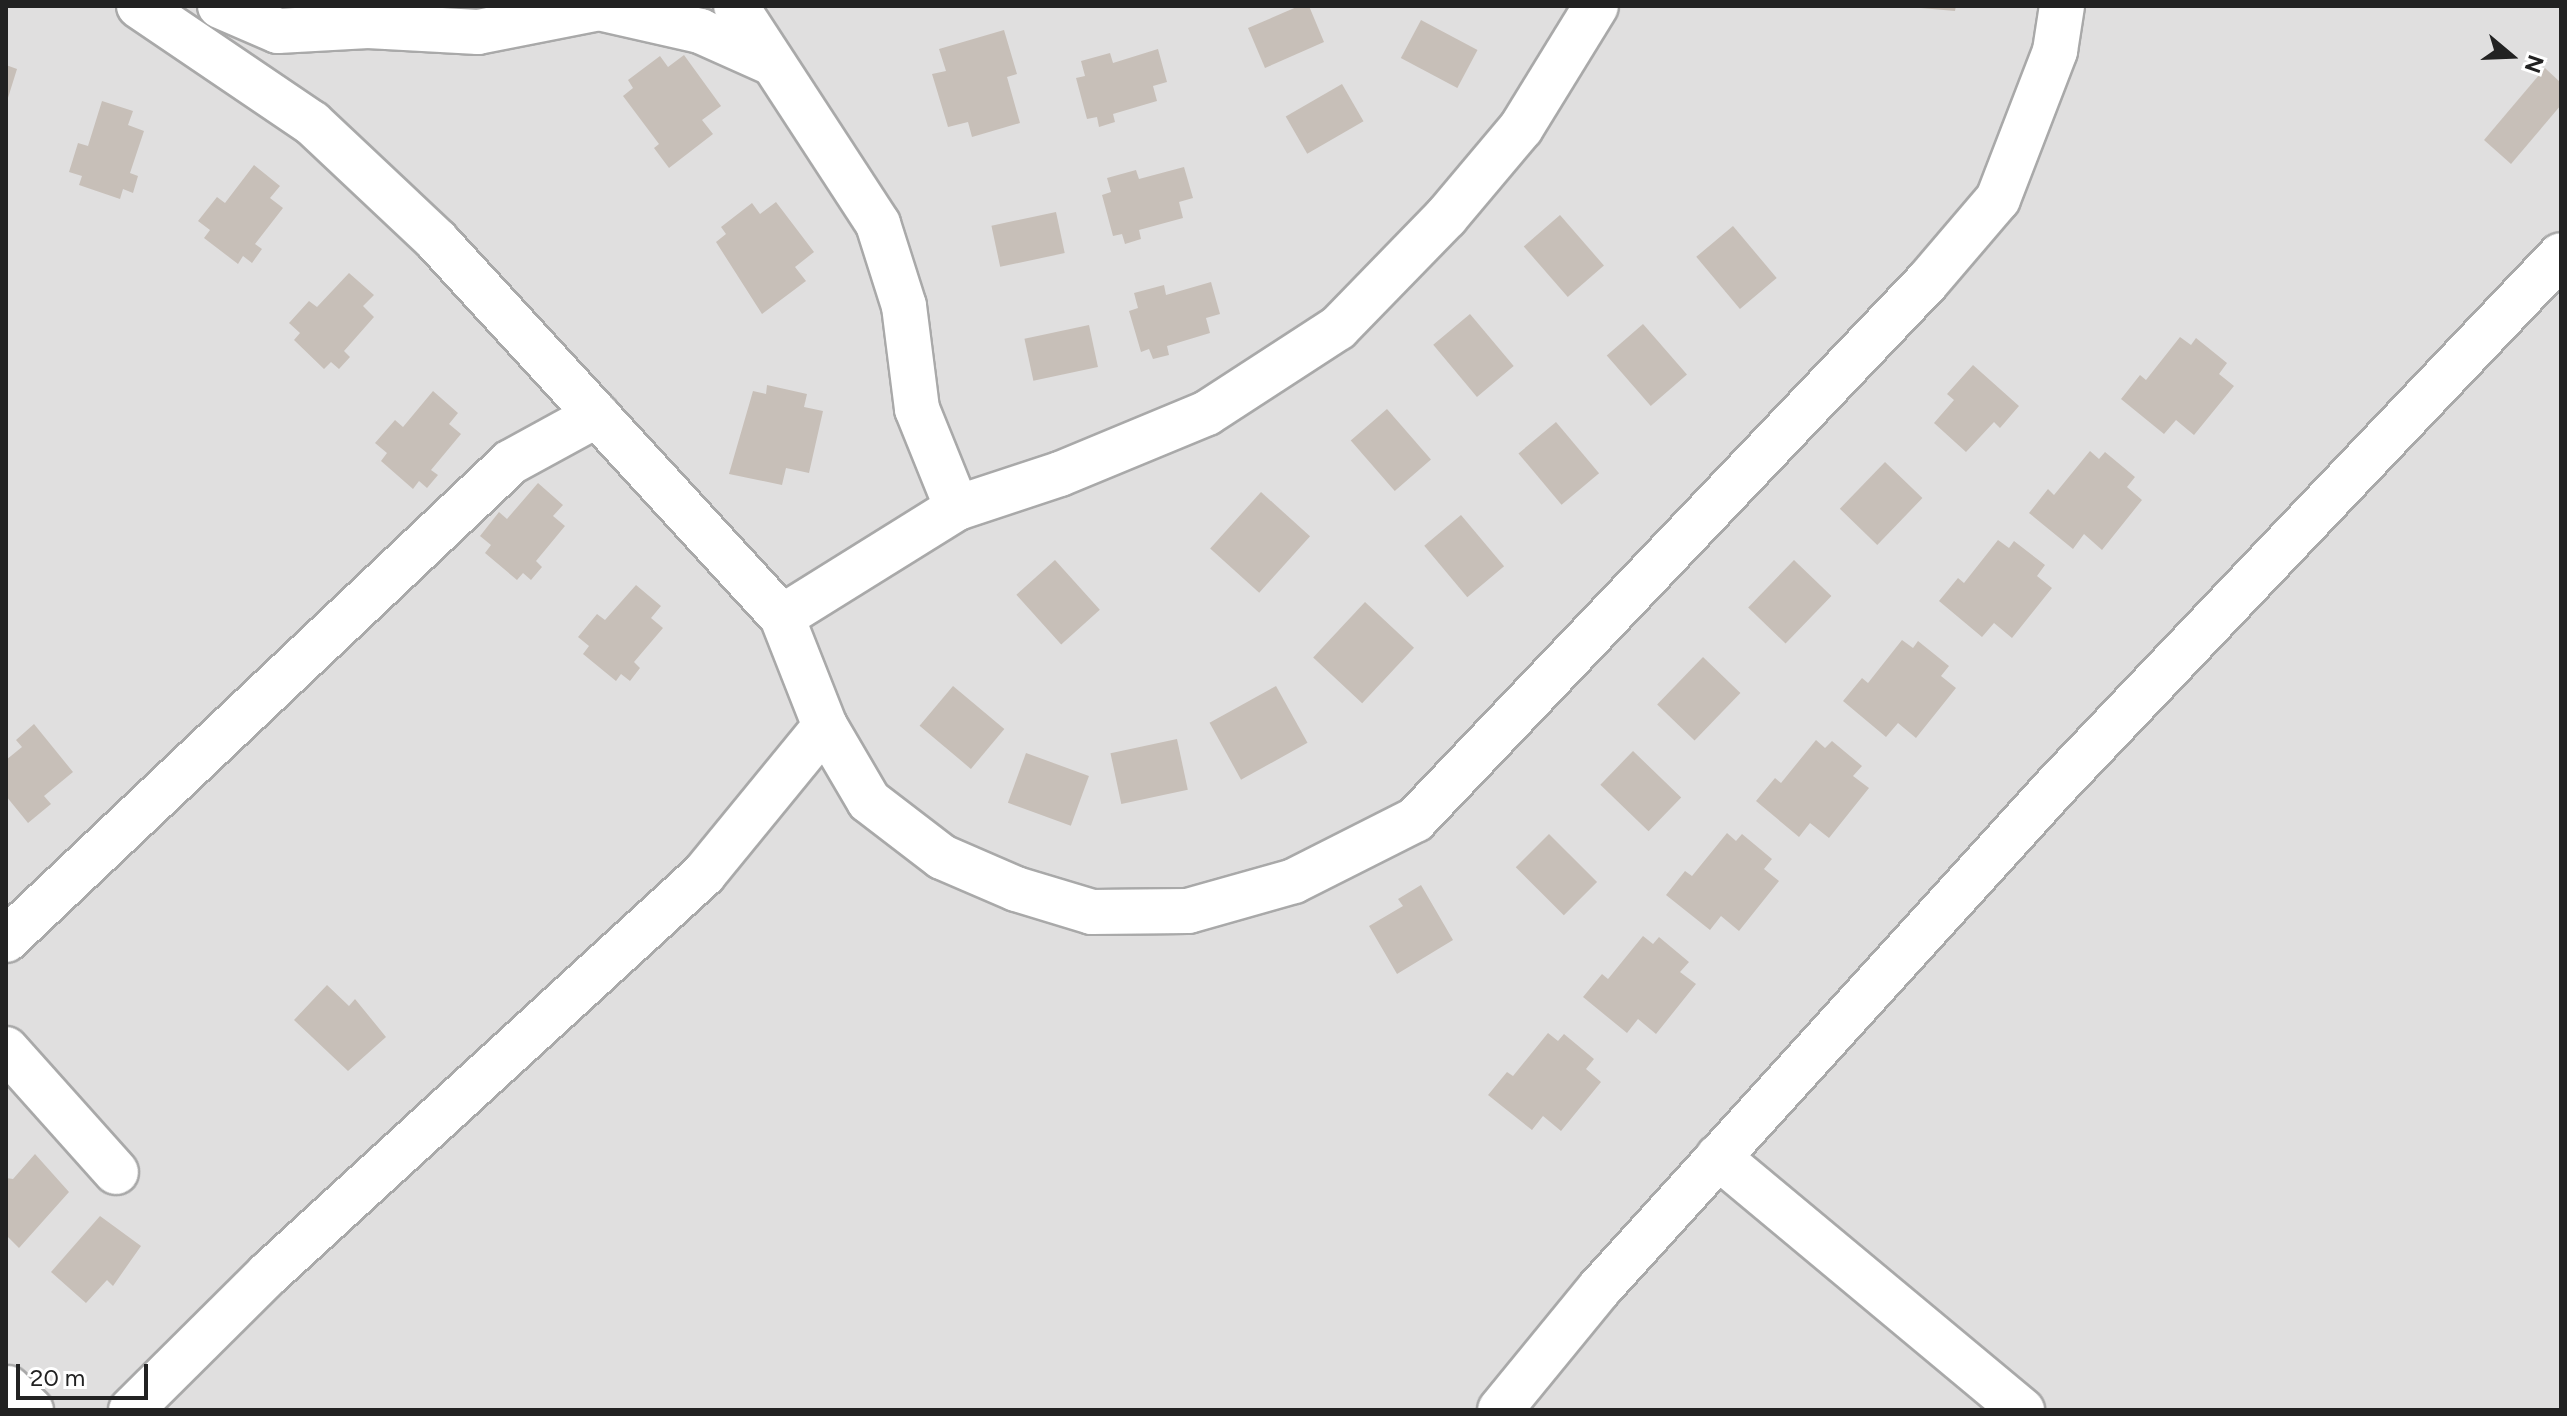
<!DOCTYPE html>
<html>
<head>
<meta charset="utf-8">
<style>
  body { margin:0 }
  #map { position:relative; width:2567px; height:1416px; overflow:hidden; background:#f2efe9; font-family:Figtree,sans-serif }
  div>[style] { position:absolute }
  .residential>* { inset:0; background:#e0dfdf; transform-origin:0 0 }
  .building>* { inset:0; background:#c7bfb8; transform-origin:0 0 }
  .roads { filter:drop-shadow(2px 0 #a9a9a9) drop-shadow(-2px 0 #a9a9a9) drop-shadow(0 2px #a9a9a9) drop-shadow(0 -2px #a9a9a9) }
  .street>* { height:44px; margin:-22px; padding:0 22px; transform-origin:22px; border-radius:22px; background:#fff }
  span { translate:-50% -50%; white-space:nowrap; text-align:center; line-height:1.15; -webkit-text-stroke:8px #fff; paint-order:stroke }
  .frame { position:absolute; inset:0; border:8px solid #222; pointer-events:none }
  .north { position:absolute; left:2471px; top:16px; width:80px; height:80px; -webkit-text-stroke:6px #fff; paint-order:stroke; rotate:109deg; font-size:22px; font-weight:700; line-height:32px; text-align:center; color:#222 }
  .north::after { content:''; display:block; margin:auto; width:28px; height:36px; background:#222; clip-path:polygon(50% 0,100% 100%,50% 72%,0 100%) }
  .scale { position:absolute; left:16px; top:1364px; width:132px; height:36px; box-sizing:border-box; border:4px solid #222; border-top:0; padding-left:10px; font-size:24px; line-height:28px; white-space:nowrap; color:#222; -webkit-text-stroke:6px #fff; paint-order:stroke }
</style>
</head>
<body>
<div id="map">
  <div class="residential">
    <i style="left:6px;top:6px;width:2555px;height:1404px"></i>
  </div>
  <div class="building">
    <i style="clip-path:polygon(1299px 6px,1309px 6px,1324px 42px,1265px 68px,1248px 28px)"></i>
    <i style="clip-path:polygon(1898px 6px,1956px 6px,1955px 11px)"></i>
    <i style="left:1421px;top:20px;width:64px;height:43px;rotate:28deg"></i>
    <i style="clip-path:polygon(1004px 30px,1017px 74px,1007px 77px,1020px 123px,972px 137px,968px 122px,948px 127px,932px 74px,946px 71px,939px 49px)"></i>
    <i style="clip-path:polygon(1158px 49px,1167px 82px,1153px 86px,1157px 101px,1113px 114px,1115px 122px,1099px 127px,1097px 117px,1087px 119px,1076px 78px,1085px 76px,1081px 61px,1110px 53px,1113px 63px)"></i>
    <i style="clip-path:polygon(684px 55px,721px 106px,702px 120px,713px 134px,669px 168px,654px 148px,659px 144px,623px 96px,633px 88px,628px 80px,660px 56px,668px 67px)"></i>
    <i style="clip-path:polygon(6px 65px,17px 69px,7px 101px,6px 101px)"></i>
    <i style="clip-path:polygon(2545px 68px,2561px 83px,2561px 105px,2511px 164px,2484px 140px)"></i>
    <i style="left:1342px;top:84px;width:43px;height:65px;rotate:60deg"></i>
    <i style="clip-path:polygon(102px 101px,133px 111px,128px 125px,144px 131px,130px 173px,138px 176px,133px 193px,123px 189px,120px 199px,79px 185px,82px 176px,69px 172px,78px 143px,88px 146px)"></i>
    <i style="clip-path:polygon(254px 165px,280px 186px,270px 198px,283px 208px,255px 244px,262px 249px,252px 263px,243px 256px,238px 264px,204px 238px,210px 230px,198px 221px,217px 197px,225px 203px)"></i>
    <i style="clip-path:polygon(1184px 167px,1193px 198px,1179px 202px,1183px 218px,1139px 230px,1141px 239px,1125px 244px,1122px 234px,1113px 236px,1102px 195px,1111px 192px,1107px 178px,1136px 170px,1139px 179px)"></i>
    <i style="clip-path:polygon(776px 202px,814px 252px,795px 267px,806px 281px,762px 314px,716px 242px,726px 234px,721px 227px,752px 203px,760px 214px)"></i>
    <i style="left:1056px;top:212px;width:42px;height:66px;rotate:78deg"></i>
    <i style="left:1560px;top:215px;width:67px;height:48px;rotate:49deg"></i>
    <i style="left:1733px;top:226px;width:68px;height:48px;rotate:50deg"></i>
    <i style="clip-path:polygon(349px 273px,374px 295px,363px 306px,374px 317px,344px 351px,350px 357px,339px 369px,331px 362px,324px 369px,294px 340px,300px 333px,289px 323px,309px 301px,317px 307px)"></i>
    <i style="clip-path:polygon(1211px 282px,1220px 314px,1206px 318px,1210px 333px,1167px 346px,1169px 355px,1153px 359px,1149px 349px,1141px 352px,1129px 311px,1138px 308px,1134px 293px,1164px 285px,1166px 295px)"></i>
    <i style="left:1470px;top:314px;width:68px;height:48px;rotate:50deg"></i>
    <i style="left:1643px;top:324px;width:67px;height:48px;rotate:49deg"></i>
    <i style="left:1089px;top:325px;width:43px;height:66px;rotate:78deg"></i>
    <i style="clip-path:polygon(2180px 337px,2191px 345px,2196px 338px,2227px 363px,2219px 374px,2234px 386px,2194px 435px,2176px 420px,2164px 434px,2121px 399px,2140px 375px,2146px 380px)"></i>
    <i style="clip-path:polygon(1973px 365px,2019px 406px,2000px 428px,1994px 422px,1966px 452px,1934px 423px,1954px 400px,1947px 394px)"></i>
    <i style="clip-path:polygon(767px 385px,807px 394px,804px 407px,823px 411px,809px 473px,786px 468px,782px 485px,729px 474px,753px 391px,766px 394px)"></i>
    <i style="clip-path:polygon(433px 391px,458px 413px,449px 424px,461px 434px,431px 470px,438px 475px,427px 488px,419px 481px,413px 489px,381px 461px,387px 453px,375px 443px,395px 420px,403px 427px)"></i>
    <i style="left:1387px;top:409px;width:67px;height:48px;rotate:49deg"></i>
    <i style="left:1556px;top:422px;width:67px;height:49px;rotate:50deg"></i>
    <i style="clip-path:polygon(2090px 451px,2099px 459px,2105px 452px,2135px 477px,2127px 487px,2142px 500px,2102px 550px,2084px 534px,2073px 549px,2029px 513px,2048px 489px,2054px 495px)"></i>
    <i style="left:1885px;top:462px;width:52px;height:65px;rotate:44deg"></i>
    <i style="clip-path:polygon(538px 483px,563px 505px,553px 516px,565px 526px,536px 561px,542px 567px,531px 580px,523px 573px,517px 580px,485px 553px,491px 545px,480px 536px,499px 512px,507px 519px)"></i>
    <i style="left:1261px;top:492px;width:66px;height:76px;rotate:42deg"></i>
    <i style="left:1461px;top:515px;width:67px;height:48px;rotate:50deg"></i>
    <i style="clip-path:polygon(1998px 540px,2009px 548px,2014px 541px,2045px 565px,2037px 576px,2052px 588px,2012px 638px,1994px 623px,1982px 637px,1939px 601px,1958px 578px,1964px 583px)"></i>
    <i style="left:1055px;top:560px;width:67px;height:52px;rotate:48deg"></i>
    <i style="left:1794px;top:560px;width:52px;height:66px;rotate:44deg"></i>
    <i style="clip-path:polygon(636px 585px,661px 606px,651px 618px,663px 628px,634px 662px,640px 668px,630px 681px,621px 674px,616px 681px,583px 654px,589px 646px,578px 637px,597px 614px,605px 620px)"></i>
    <i style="left:1365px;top:602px;width:67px;height:76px;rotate:43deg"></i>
    <i style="clip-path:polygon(1902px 640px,1913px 648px,1918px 641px,1949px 666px,1941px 676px,1956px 688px,1916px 738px,1898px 723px,1886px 737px,1843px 701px,1862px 678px,1868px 683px)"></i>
    <i style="left:1703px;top:657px;width:52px;height:66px;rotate:44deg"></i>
    <i style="left:953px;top:686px;width:67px;height:52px;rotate:40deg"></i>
    <i style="left:1276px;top:686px;width:65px;height:76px;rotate:61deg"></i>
    <i style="clip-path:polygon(34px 724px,73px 772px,44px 796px,51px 804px,28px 823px,6px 796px,6px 760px,22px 747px,16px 740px)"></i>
    <i style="left:1177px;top:739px;width:52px;height:68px;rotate:78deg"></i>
    <i style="clip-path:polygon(1816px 740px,1825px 748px,1832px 741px,1862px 766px,1853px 776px,1869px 788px,1829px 838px,1810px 823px,1799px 837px,1756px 801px,1775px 778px,1781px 783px)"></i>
    <i style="left:1633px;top:751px;width:67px;height:47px;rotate:44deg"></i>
    <i style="left:1026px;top:753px;width:67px;height:53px;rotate:20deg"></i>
    <i style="clip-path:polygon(1727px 833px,1736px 841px,1742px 834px,1772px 859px,1764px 869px,1779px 881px,1739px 931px,1721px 916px,1710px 930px,1666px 895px,1685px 871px,1692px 876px)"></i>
    <i style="left:1549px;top:834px;width:68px;height:47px;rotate:45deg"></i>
    <i style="clip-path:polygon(1421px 885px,1453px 940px,1397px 974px,1369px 926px,1403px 906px,1398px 899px)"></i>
    <i style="clip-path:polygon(1643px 936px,1653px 944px,1659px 937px,1689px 962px,1680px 972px,1696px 984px,1656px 1034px,1638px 1019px,1627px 1033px,1583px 997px,1602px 974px,1608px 979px)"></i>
    <i style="clip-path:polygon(327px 985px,349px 1006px,355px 999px,386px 1037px,348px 1071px,294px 1020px)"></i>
    <i style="clip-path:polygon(1548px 1033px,1558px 1041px,1564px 1034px,1594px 1059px,1586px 1069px,1601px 1082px,1561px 1131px,1543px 1116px,1532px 1130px,1488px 1095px,1507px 1072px,1513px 1076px)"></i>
    <i style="clip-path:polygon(35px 1154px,69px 1192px,19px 1248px,6px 1235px,6px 1178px,13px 1179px)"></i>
    <i style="clip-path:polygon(100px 1216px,141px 1246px,113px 1286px,107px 1280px,86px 1303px,51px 1272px)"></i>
  </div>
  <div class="roads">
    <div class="street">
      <i style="left:139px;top:6px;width:209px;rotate:34.1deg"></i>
      <i style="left:312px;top:123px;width:172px;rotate:43.3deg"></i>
      <i style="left:437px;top:241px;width:510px;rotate:47.46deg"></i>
      <i style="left:220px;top:6px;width:63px;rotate:23.3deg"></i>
      <i style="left:278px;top:31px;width:90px;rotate:-3.2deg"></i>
      <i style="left:368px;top:26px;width:110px;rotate:3.1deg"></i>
      <i style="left:478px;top:32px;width:123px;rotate:-11.2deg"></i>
      <i style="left:599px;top:8px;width:104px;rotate:12.8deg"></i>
      <i style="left:700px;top:31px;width:79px;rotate:24deg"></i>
      <i style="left:736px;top:6px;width:260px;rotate:56.9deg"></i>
      <i style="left:878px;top:224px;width:86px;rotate:72.4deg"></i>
      <i style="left:904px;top:306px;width:104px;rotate:82.8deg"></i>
      <i style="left:917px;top:409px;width:107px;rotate:68deg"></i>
      <i style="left:957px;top:508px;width:108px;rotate:-18.3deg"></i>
      <i style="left:1060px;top:474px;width:159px;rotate:-22.5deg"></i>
      <i style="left:1207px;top:413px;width:156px;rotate:-33deg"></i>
      <i style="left:1338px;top:328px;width:155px;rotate:-45.8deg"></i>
      <i style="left:1446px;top:217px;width:116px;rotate:-49.9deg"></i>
      <i style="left:1521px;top:128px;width:143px;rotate:-58.4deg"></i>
      <i style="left:957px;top:508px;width:206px;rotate:148.1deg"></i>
      <i style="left:782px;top:617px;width:117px;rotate:68.5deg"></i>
      <i style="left:825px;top:726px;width:87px;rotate:59.6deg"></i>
      <i style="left:869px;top:801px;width:92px;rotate:37.5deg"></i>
      <i style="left:942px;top:857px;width:81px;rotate:23.4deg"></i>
      <i style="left:1016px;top:889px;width:79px;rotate:16.8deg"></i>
      <i style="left:1092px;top:912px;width:96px;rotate:-0.6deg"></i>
      <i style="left:1188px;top:911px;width:110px;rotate:-15.8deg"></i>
      <i style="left:1294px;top:881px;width:136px;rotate:-26.8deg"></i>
      <i style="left:1415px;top:820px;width:743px;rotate:-46.42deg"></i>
      <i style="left:1927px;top:282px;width:109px;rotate:-49.5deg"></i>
      <i style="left:1998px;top:199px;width:159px;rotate:-68.9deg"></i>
      <i style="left:2055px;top:51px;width:46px;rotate:-81.2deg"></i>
      <i style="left:6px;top:940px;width:695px;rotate:-43.43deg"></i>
      <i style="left:511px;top:462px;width:98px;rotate:-28.7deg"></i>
      <i style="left:6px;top:1049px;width:165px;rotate:48.2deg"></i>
      <i style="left:1718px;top:1157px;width:396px;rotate:39.8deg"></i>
      <i style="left:8px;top:1388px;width:32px;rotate:44deg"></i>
      <i style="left:131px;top:1410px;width:193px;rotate:-44.8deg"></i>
      <i style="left:268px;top:1274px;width:592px;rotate:-42.53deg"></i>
      <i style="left:704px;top:874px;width:191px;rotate:-50.7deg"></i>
      <i style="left:1500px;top:1410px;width:156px;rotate:-50.7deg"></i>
      <i style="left:1599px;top:1289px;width:681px;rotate:-47.74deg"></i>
      <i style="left:2057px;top:785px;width:731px;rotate:-46.44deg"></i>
    </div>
  </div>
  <div class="frame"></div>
  <div class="north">N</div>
  <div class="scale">20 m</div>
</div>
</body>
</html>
